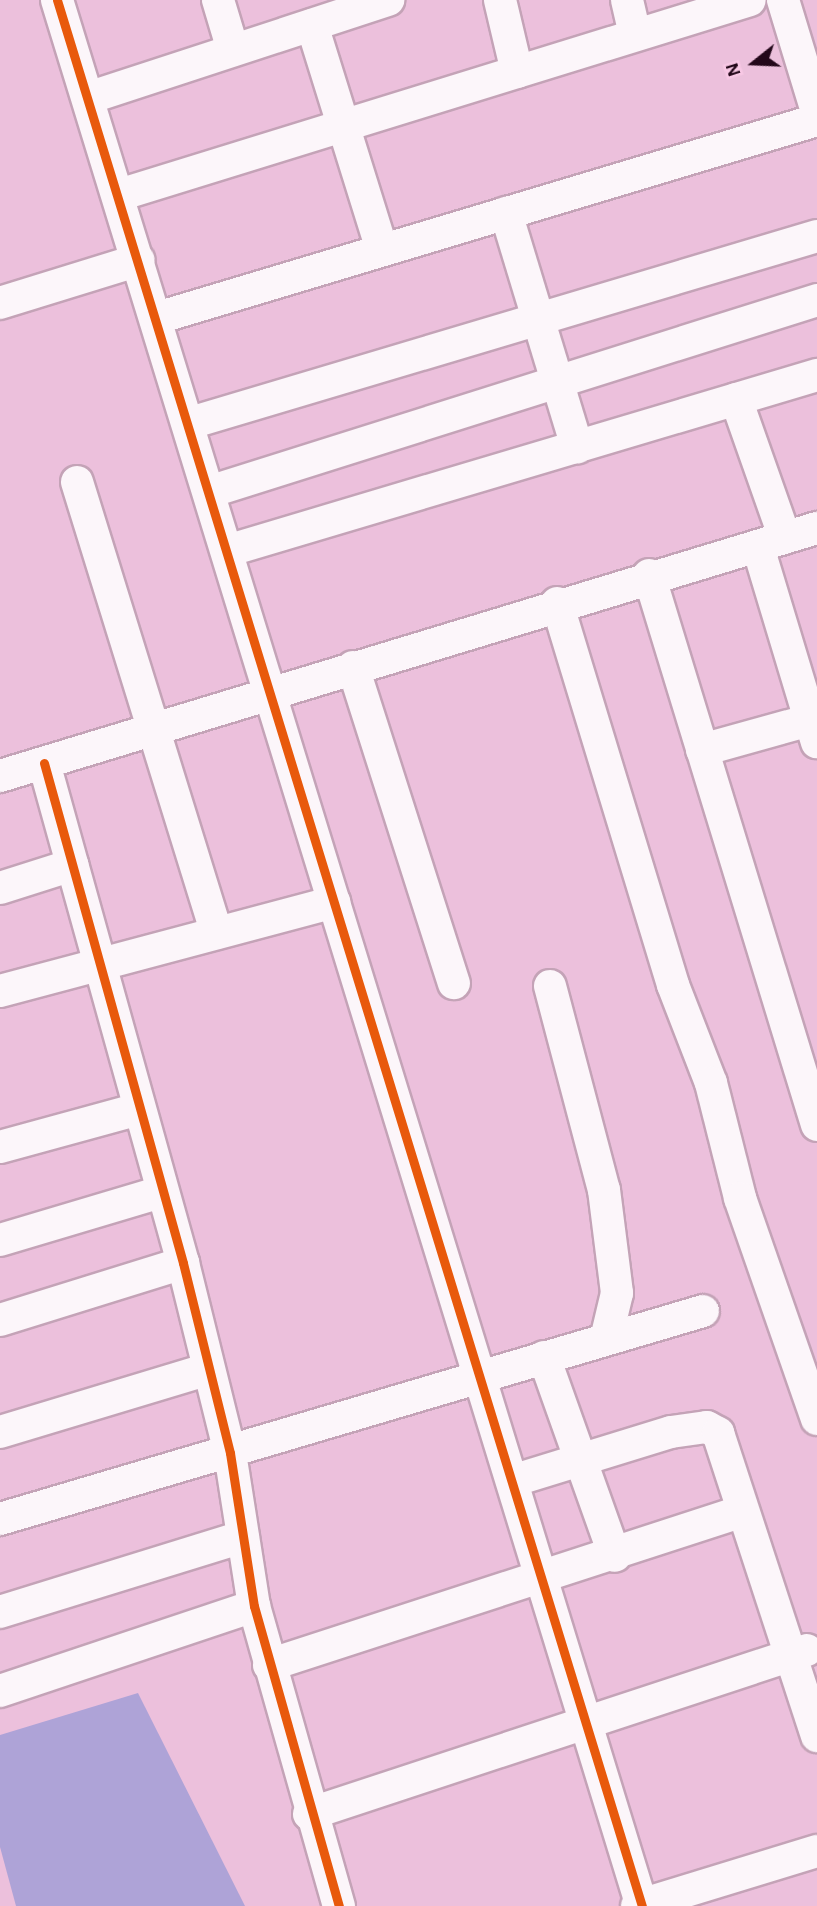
<!DOCTYPE html>
<html>
<head>
<meta charset="utf-8">
<style>
  body { margin:0 }
  #map { position:relative; width:817px; height:1906px; overflow:hidden; background:#ecc0dc; font-family:"Alegreya Sans",sans-serif }
  div>[style] { position:absolute }
  .water>* { inset:0; background:#aea3d7 }
  .roads { filter:drop-shadow(2px 0 #c4a3b7) drop-shadow(-2px 0 #c4a3b7) drop-shadow(0 2px #c4a3b7) drop-shadow(0 -2px #c4a3b7) }
  .minor>* { height:32px; margin:-16px; padding:0 16px; transform-origin:16px; border-radius:16px; background:#fcf6fa }
  .cycleway>* { height:9px; margin:-4.5px; padding:0 4.5px; transform-origin:4.5px; border-radius:4.5px; background:#e8590c }
  span { translate:-50% -50%; white-space:nowrap; text-align:center; line-height:1.15; -webkit-text-stroke:5px #f8c8e5; paint-order:stroke }
  .north { position:absolute; left:719px; top:28px; width:70px; height:70px; -webkit-text-stroke:5px #f8c8e5; paint-order:stroke; rotate:252deg; font-size:19px; font-weight:700; line-height:28px; text-align:center; color:#23081a }
  .north::after { content:''; display:block; margin:auto; width:24px; height:32px; background:#23081a; clip-path:polygon(50% 0,100% 100%,50% 72%,0 100%) }
</style>
</head>
<body>
<div id="map">
  <div class="water">
    <i style="clip-path:polygon(138px 1693px,245px 1906px,16px 1906px,0 1847px,0 1735px)"></i>
  </div>
  <div class="roads">
    <div class="minor">
      <i style="left:57px;top:0;width:1994px;rotate:72.94deg"></i>
      <i style="left:218px;top:0;width:52px;rotate:73.3deg"></i>
      <i style="left:500px;top:0;width:74px;rotate:76.7deg"></i>
      <i style="left:627px;top:0;width:36px;rotate:77deg"></i>
      <i style="left:783px;top:0;width:117px;rotate:73.1deg"></i>
      <i style="left:312px;top:25px;width:236px;rotate:72.7deg"></i>
      <i style="left:88px;top:98px;width:316px;rotate:-18.1deg"></i>
      <i style="left:119px;top:195px;width:660px;rotate:-17.17deg"></i>
      <i style="left:506px;top:213px;width:245px;rotate:73.1deg"></i>
      <i style="left:0;top:303px;width:145px;rotate:-17.2deg"></i>
      <i style="left:157px;top:318px;width:689px;rotate:-16.7deg"></i>
      <i style="left:736px;top:399px;width:147px;rotate:70.6deg"></i>
      <i style="left:190px;top:423px;width:654px;rotate:-16.61deg"></i>
      <i style="left:77px;top:482px;width:472px;rotate:72.8deg"></i>
      <i style="left:212px;top:491px;width:634px;rotate:-17.52deg"></i>
      <i style="left:758px;top:547px;width:204px;rotate:73.2deg"></i>
      <i style="left:230px;top:550px;width:613px;rotate:-16.6deg"></i>
      <i style="left:649px;top:575px;width:575px;rotate:73.01deg"></i>
      <i style="left:557px;top:603px;width:399px;rotate:73.1deg"></i>
      <i style="left:673px;top:985px;width:105px;rotate:68.8deg"></i>
      <i style="left:711px;top:1083px;width:119px;rotate:75.8deg"></i>
      <i style="left:740px;top:1198px;width:234px;rotate:70.8deg"></i>
      <i style="left:353px;top:667px;width:332px;rotate:72.3deg"></i>
      <i style="left:702px;top:750px;width:119px;rotate:-15.5deg"></i>
      <i style="left:44px;top:763px;width:519px;rotate:74.46deg"></i>
      <i style="left:183px;top:1263px;width:196px;rotate:76.1deg"></i>
      <i style="left:230px;top:1453px;width:155px;rotate:81.1deg"></i>
      <i style="left:254px;top:1606px;width:312px;rotate:74.2deg"></i>
      <i style="left:0;top:776px;width:854px;rotate:-16.89deg"></i>
      <i style="left:0;top:888px;width:76px;rotate:-17.7deg"></i>
      <i style="left:550px;top:986px;width:211px;rotate:75.2deg"></i>
      <i style="left:604px;top:1190px;width:104px;rotate:82.8deg"></i>
      <i style="left:617px;top:1293px;width:47px;rotate:103.4deg"></i>
      <i style="left:0;top:991px;width:346px;rotate:-14.9deg"></i>
      <i style="left:0;top:1147px;width:144px;rotate:-15.3deg"></i>
      <i style="left:0;top:1240px;width:168px;rotate:-16.6deg"></i>
      <i style="left:0;top:1320px;width:192px;rotate:-17.3deg"></i>
      <i style="left:544px;top:1357px;width:211px;rotate:70.4deg"></i>
      <i style="left:0;top:1432px;width:215px;rotate:-16.8deg"></i>
      <i style="left:515px;top:1480px;width:163px;rotate:-17.1deg"></i>
      <i style="left:671px;top:1432px;width:36px;rotate:-8deg"></i>
      <i style="left:707px;top:1427px;width:13px;rotate:29deg"></i>
      <i style="left:718px;top:1433px;width:319px;rotate:71.9deg"></i>
      <i style="left:0;top:1519px;width:733px;rotate:-16.48deg"></i>
      <i style="left:0;top:1612px;width:254px;rotate:-17.2deg"></i>
      <i style="left:269px;top:1665px;width:487px;rotate:-18deg"></i>
      <i style="left:0;top:1691px;width:268px;rotate:-18.5deg"></i>
      <i style="left:309px;top:1814px;width:524px;rotate:-18.23deg"></i>
      <i style="left:637px;top:1906px;width:188px;rotate:-17deg"></i>
    </div>
  </div>
  <div class="cycleway">
    <i style="left:57px;top:0;width:1994px;rotate:72.94deg"></i>
    <i style="left:44px;top:763px;width:519px;rotate:74.46deg"></i>
    <i style="left:183px;top:1263px;width:196px;rotate:76.1deg"></i>
    <i style="left:230px;top:1453px;width:155px;rotate:81.1deg"></i>
    <i style="left:254px;top:1606px;width:312px;rotate:74.2deg"></i>
  </div>
  <div class="north">N</div>
</div>
</body>
</html>
